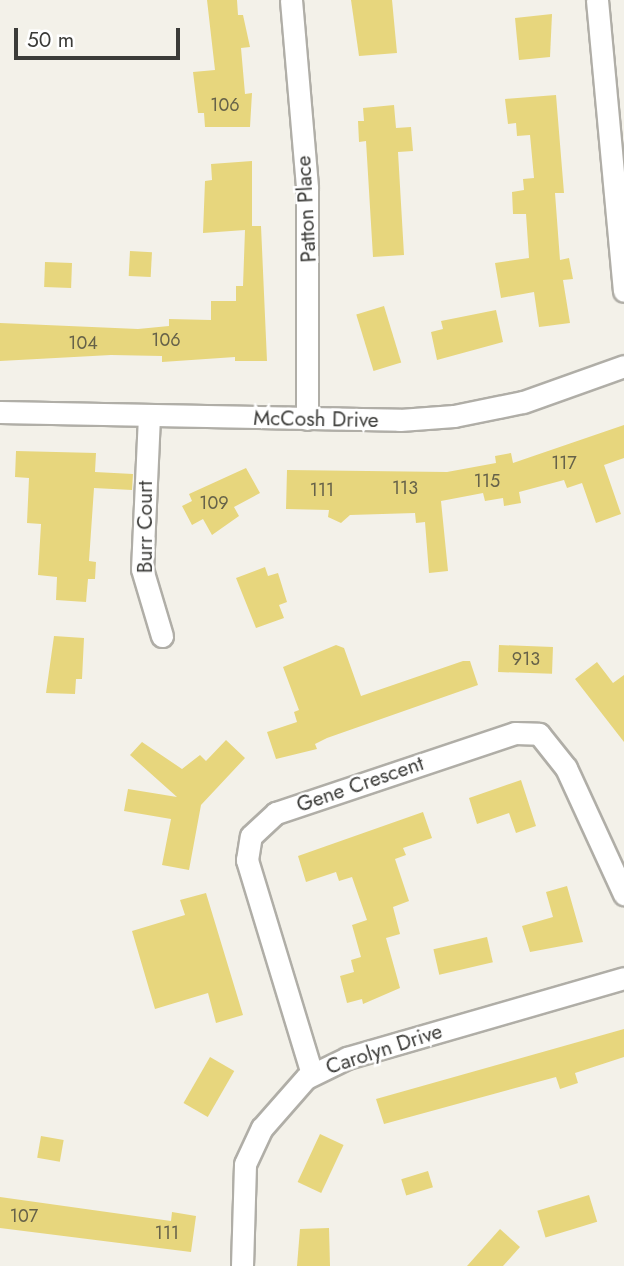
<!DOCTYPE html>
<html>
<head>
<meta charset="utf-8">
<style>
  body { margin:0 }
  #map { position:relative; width:624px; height:1266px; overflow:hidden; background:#f3f1e9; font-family:Jost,sans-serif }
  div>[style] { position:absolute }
  .building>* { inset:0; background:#e7d67d; transform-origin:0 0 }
  .roads { filter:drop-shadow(2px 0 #b0aea7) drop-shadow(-2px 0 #b0aea7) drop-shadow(0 2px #b0aea7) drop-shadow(0 -2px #b0aea7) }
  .street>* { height:21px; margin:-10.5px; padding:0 10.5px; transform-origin:10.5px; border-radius:10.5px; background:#fff }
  span { translate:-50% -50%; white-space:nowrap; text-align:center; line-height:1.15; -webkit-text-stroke:5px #fff; paint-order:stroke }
  .number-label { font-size:18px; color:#666249 }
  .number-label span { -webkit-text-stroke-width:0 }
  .street-label { font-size:21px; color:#3b3b38 }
  .scale { position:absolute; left:14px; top:28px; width:166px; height:32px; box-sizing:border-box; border:4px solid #3b3b38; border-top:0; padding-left:9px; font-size:21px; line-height:24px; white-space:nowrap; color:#3b3b38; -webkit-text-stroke:5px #fff; paint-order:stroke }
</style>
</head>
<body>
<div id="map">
  <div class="building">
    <i style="clip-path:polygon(207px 0,237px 0,238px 15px,243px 15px,250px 47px,241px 48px,245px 94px,252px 93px,250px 127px,205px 127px,204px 113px,198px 113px,193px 72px,215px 70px)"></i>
    <i style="clip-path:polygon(351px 0,392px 0,397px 53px,359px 56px)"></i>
    <i style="clip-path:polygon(552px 14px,550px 57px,519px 60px,515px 18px)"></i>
    <i style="clip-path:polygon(556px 95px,564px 193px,555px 193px,560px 260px,569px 258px,573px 279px,563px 280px,570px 323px,539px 327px,534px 292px,501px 298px,495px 263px,529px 258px,526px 214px,513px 214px,512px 192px,524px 190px,523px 179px,534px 178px,530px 135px,517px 136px,516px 123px,508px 124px,505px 99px)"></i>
    <i style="clip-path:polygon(394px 105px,396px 128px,411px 127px,413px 151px,398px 152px,404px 255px,373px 257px,366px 141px,359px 142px,358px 121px,364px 121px,363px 108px)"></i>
    <i style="clip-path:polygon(252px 161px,252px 226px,261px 226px,267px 361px,235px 361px,235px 357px,162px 362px,162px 356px,111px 355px,0 361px,0 323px,138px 329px,169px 326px,169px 319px,211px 320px,211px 301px,236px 301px,236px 286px,243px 286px,245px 230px,203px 233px,205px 181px,212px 180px,211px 164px)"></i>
    <i style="left:130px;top:251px;width:22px;height:25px;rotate:3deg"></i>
    <i style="left:45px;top:262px;width:27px;height:25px;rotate:2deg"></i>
    <i style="left:384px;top:306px;width:59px;height:29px;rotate:73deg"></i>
    <i style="clip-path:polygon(496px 310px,503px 342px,437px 360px,431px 332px,443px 329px,441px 321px)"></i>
    <i style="clip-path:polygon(624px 425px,624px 458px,604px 465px,621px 514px,596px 523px,582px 483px,567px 488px,564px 480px,519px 492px,521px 503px,504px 506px,503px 498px,485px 501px,483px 493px,441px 501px,448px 571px,429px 573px,425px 522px,416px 523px,415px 513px,350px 515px,341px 523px,328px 517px,329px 510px,286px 509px,287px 470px,447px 472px,496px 463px,495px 456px,511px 453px,513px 463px)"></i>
    <i style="clip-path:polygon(16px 451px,96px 453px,95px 472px,133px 474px,132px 490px,94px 488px,89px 561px,96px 562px,95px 579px,88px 579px,86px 602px,56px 600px,57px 577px,38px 575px,41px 524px,27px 523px,29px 478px,15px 477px)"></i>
    <i style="clip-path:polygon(246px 468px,260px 493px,234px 507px,239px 516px,212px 535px,203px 519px,192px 525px,182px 506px,192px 501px,189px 494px)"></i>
    <i style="clip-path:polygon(265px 567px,268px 576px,278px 573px,287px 602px,279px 605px,284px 618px,256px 628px,236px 578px)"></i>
    <i style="clip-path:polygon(54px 636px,84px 638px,82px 679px,76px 679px,75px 694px,46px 693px)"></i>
    <i style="clip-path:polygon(336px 645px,344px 648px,361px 696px,463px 661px,470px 661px,478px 685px,327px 738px,315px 744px,317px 749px,276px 759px,267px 732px,297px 722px,294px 712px,299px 710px,283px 667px)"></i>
    <i style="left:499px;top:645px;width:54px;height:27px;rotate:2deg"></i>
    <i style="clip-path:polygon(597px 662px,613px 683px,624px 675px,624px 742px,575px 679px)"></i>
    <i style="clip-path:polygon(226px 740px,245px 758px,201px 805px,189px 870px,162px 865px,171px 819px,124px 811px,128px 789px,177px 797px,130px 755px,142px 742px,182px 769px,200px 755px,206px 761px)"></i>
    <i style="clip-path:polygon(521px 780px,536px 826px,516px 833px,509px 813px,477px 824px,469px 798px)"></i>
    <i style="clip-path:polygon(423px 812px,432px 838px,403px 848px,406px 855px,395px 859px,409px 901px,393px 907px,400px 934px,386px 938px,400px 988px,363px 1004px,362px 999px,347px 1003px,340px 976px,354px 972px,351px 960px,361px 957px,352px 925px,367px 920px,352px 877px,339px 881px,336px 872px,306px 882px,298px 856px)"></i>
    <i style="clip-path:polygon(567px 886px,583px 942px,530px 952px,522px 926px,553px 917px,546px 892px)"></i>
    <i style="clip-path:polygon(206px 893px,243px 1015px,216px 1023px,208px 993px,155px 1009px,132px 931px,185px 915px,180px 900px)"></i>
    <i style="left:487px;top:937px;width:26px;height:55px;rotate:77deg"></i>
    <i style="clip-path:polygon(624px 1029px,624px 1057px,575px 1073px,578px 1083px,560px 1089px,556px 1077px,384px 1124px,376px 1099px)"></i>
    <i style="left:210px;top:1057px;width:28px;height:53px;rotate:30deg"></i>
    <i style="left:320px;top:1134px;width:26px;height:53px;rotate:25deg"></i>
    <i style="left:41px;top:1136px;width:23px;height:22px;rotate:10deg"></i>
    <i style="left:428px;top:1171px;width:17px;height:28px;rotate:73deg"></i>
    <i style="left:589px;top:1195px;width:28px;height:54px;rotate:73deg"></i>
    <i style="clip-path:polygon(0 1197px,171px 1221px,172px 1212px,196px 1216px,191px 1252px,0 1228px)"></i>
    <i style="clip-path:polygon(329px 1228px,330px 1266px,297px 1266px,300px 1229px)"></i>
    <i style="clip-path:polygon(500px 1229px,520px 1247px,503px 1266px,467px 1266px)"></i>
  </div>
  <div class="roads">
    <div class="street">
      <i style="left:291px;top:0;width:189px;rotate:85.1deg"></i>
      <i style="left:307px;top:188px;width:231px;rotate:90deg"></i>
      <i style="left:597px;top:0;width:292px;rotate:84.7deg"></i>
      <i style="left:0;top:412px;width:400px;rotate:1.1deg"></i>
      <i style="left:400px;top:420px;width:54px;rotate:-4.2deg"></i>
      <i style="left:454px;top:416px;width:70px;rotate:-11.5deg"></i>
      <i style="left:523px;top:402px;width:107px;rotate:-19.6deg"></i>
      <i style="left:149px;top:416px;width:153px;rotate:92.6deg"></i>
      <i style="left:142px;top:569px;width:70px;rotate:73.4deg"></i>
      <i style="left:312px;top:1074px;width:224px;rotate:-106.9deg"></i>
      <i style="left:247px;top:860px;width:24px;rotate:-81deg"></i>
      <i style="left:251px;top:836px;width:34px;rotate:-43deg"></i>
      <i style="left:276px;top:813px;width:252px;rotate:-18.5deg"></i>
      <i style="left:515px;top:733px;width:24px;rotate:2deg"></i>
      <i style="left:539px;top:734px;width:43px;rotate:51.5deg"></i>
      <i style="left:566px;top:768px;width:139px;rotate:65.3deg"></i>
      <i style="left:242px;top:1266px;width:102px;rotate:-88.3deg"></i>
      <i style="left:245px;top:1164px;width:40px;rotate:-65deg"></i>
      <i style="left:262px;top:1128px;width:67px;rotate:-48.7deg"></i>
      <i style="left:306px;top:1078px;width:46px;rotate:-26deg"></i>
      <i style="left:347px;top:1058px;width:288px;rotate:-16.1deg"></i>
    </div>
  </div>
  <div class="number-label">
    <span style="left:225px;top:105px">106</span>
    <span style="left:166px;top:340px">106</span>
    <span style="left:83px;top:343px">104</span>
    <span style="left:564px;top:463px">117</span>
    <span style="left:487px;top:481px">115</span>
    <span style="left:405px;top:488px">113</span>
    <span style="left:322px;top:490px">111</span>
    <span style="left:214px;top:503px">109</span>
    <span style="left:526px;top:659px">913</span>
    <span style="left:24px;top:1216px">107</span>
    <span style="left:167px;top:1233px">111</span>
  </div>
  <div class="street-label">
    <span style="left:306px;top:209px;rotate:-93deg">Patton Place</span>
    <span style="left:316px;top:419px;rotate:1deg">McCosh Drive</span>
    <span style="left:145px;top:527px;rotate:-90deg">Burr Court</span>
    <span style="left:360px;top:784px;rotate:-19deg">Gene Crescent</span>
    <span style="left:384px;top:1049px;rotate:-18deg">Carolyn Drive</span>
  </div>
  <div class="scale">50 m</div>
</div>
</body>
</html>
